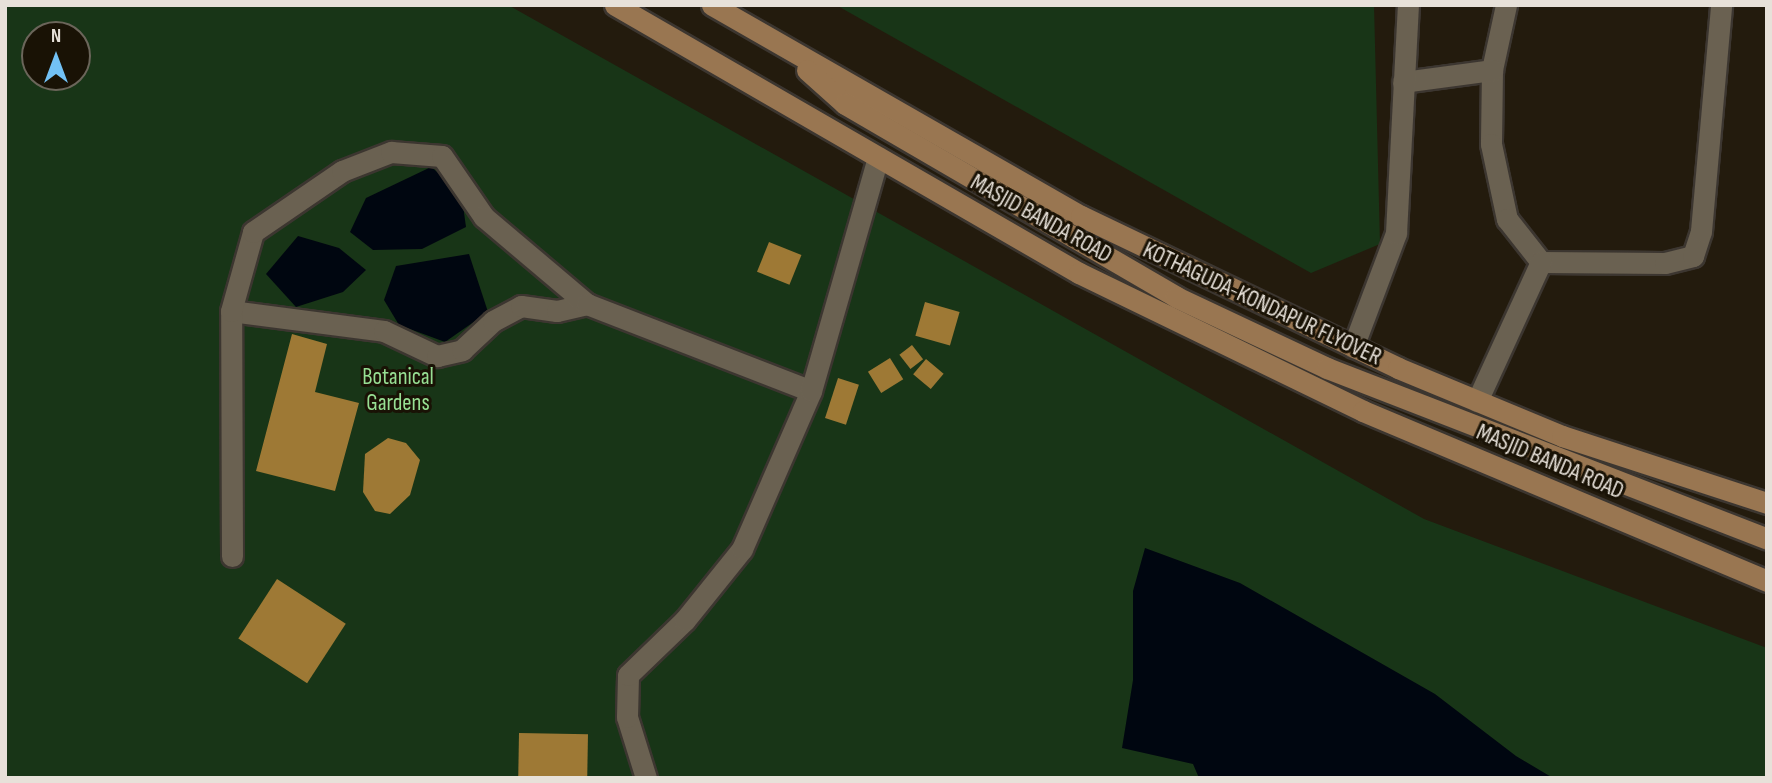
<!DOCTYPE html>
<html>
<head>
<meta charset="utf-8">
<style>
  body { margin:0 }
  #map { position:relative; width:1772px; height:783px; overflow:hidden; background:#231b0d; font-family:"Sofia Sans Condensed",sans-serif }
  div>[style] { position:absolute }
  .green>* { inset:0; background:#183517 }
  .water>* { inset:0; background:#000610 }
  .building>* { inset:0; background:#9e7935; transform-origin:0 0 }
  .roads { filter:drop-shadow(2px 0 #3c3630) drop-shadow(-2px 0 #3c3630) drop-shadow(0 2px #3c3630) drop-shadow(0 -2px #3c3630) }
  .minor>* { height:21px; margin:-10.5px; padding:0 10.5px; transform-origin:10.5px; border-radius:10.5px; background:#6a6151 }
  .major>* { height:21px; margin:-10.5px; padding:0 10.5px; transform-origin:10.5px; border-radius:10.5px; background:#997651 }
  span { translate:-50% -50%; white-space:nowrap; text-align:center; line-height:1.15; -webkit-text-stroke:6px #191205; paint-order:stroke }
  .street-label { font-size:23px; color:#e7e1d9 }
  .park-label { font-size:23px; color:#97df93 }
  .frame { position:absolute; inset:0; border:7px solid #e7e1d9; pointer-events:none }
  .north { position:absolute; left:21px; top:21px; width:70px; height:70px; box-sizing:border-box; background:#191205; border:2px solid #6b655a; border-radius:50%; rotate:0deg; font-size:19px; font-weight:700; line-height:28px; text-align:center; color:#e7e1d9 }
  .north::after { content:''; display:block; margin:auto; width:24px; height:32px; background:#72c1f5; clip-path:polygon(50% 0,100% 100%,50% 72%,0 100%) }
</style>
</head>
<body>
<div id="map">
  <div class="green">
    <i style="clip-path:polygon(evenodd,5px 5px,508px 5px,1424px 519px,1767px 648px,1767px 778px,5px 778px,5px 5px,35px 35px,77px 35px,77px 77px,35px 77px,35px 35px)"></i>
    <i style="clip-path:polygon(836px 5px,1374px 5px,1380px 244px,1311px 273px)"></i>
  </div>
  <div class="water">
    <i style="clip-path:polygon(431px 167px,461px 191px,466px 227px,422px 249px,373px 250px,350px 232px,366px 198px)"></i>
    <i style="clip-path:polygon(298px 236px,339px 248px,366px 270px,343px 292px,296px 307px,266px 274px)"></i>
    <i style="clip-path:polygon(469px 254px,488px 312px,445px 342px,399px 325px,384px 300px,396px 266px)"></i>
    <i style="clip-path:polygon(1145px 548px,1240px 583px,1435px 694px,1516px 756px,1553px 778px,1199px 778px,1193px 764px,1122px 748px,1133px 680px,1133px 591px)"></i>
  </div>
  <div class="building">
    <i style="left:769px;top:242px;width:35px;height:32px;rotate:22deg"></i>
    <i style="left:925px;top:302px;width:36px;height:35px;rotate:16deg"></i>
    <i style="clip-path:polygon(292px 334px,327px 344px,315px 392px,359px 403px,335px 491px,256px 471px)"></i>
    <i style="left:912px;top:345px;width:18px;height:16px;rotate:52deg"></i>
    <i style="left:890px;top:358px;width:25px;height:26px;rotate:58deg"></i>
    <i style="left:926px;top:359px;width:23px;height:20px;rotate:40deg"></i>
    <i style="left:838px;top:378px;width:22px;height:42px;rotate:18deg"></i>
    <i style="clip-path:polygon(388px 438px,406px 443px,420px 460px,410px 495px,390px 514px,375px 511px,363px 492px,365px 454px)"></i>
    <i style="left:277px;top:579px;width:82px;height:71px;rotate:33deg"></i>
    <i style="left:519px;top:733px;width:69px;height:45px;rotate:1deg"></i>
  </div>
  <div class="roads">
    <div class="minor">
      <i style="left:1506px;top:5px;width:66px;rotate:102.2deg"></i>
      <i style="left:1492px;top:70px;width:74px;rotate:90.8deg"></i>
      <i style="left:1491px;top:144px;width:77px;rotate:78deg"></i>
      <i style="left:1507px;top:219px;width:55px;rotate:51.7deg"></i>
      <i style="left:1403px;top:82px;width:90px;rotate:-7.7deg"></i>
      <i style="left:1541px;top:262px;width:124px;rotate:0.5deg"></i>
      <i style="left:1665px;top:263px;width:29px;rotate:-14deg"></i>
      <i style="left:1693px;top:256px;width:26px;rotate:-72deg"></i>
      <i style="left:1701px;top:231px;width:227px;rotate:-84.9deg"></i>
      <i style="left:231px;top:311px;width:154px;rotate:7.4deg"></i>
      <i style="left:384px;top:331px;width:59px;rotate:25.3deg"></i>
      <i style="left:437px;top:356px;width:26px;rotate:-13deg"></i>
      <i style="left:462px;top:350px;width:42px;rotate:-43.1deg"></i>
      <i style="left:493px;top:321px;width:32px;rotate:-28deg"></i>
      <i style="left:521px;top:306px;width:36px;rotate:8deg"></i>
      <i style="left:557px;top:311px;width:31px;rotate:-13deg"></i>
      <i style="left:1353px;top:347px;width:122px;rotate:-69.3deg"></i>
      <i style="left:1396px;top:233px;width:228px;rotate:-87deg"></i>
      <i style="left:1477px;top:401px;width:153px;rotate:-65.3deg"></i>
      <i style="left:232px;top:556px;width:245px;rotate:-90.2deg"></i>
      <i style="left:231px;top:311px;width:82px;rotate:-74.4deg"></i>
      <i style="left:253px;top:232px;width:108px;rotate:-34.4deg"></i>
      <i style="left:342px;top:171px;width:53px;rotate:-21.2deg"></i>
      <i style="left:391px;top:152px;width:51px;rotate:4.5deg"></i>
      <i style="left:442px;top:156px;width:74px;rotate:55.5deg"></i>
      <i style="left:484px;top:217px;width:135px;rotate:40.2deg"></i>
      <i style="left:587px;top:304px;width:240px;rotate:21.2deg"></i>
      <i style="left:646px;top:778px;width:64px;rotate:-107.3deg"></i>
      <i style="left:627px;top:717px;width:42px;rotate:-88.6deg"></i>
      <i style="left:628px;top:675px;width:79px;rotate:-44deg"></i>
      <i style="left:685px;top:620px;width:91px;rotate:-51.2deg"></i>
      <i style="left:742px;top:549px;width:172px;rotate:-66.4deg"></i>
      <i style="left:811px;top:391px;width:243px;rotate:-74deg"></i>
    </div>
    <div class="major">
      <i style="left:615px;top:5px;width:536px;rotate:30.01deg"></i>
      <i style="left:1079px;top:273px;width:316px;rotate:25.9deg"></i>
      <i style="left:1363px;top:411px;width:438px;rotate:22.8deg"></i>
      <i style="left:712px;top:5px;width:425px;rotate:29.8deg"></i>
      <i style="left:1081px;top:216px;width:352px;rotate:25.6deg"></i>
      <i style="left:1398px;top:368px;width:178px;rotate:22.5deg"></i>
      <i style="left:1562px;top:436px;width:216px;rotate:18.1deg"></i>
      <i style="left:807px;top:70px;width:51px;rotate:41.8deg"></i>
      <i style="left:845px;top:104px;width:383px;rotate:30.2deg"></i>
      <i style="left:1176px;top:297px;width:167px;rotate:25.2deg"></i>
      <i style="left:1327px;top:368px;width:472px;rotate:21.2deg"></i>
    </div>
  </div>
  <div class="street-label">
    <span style="left:1041px;top:219px;rotate:29deg">MASJID BANDA ROAD</span>
    <span style="left:1262px;top:304px;rotate:25deg">KOTHAGUDA-KONDAPUR FLYOVER</span>
    <span style="left:1550px;top:462px;rotate:23deg">MASJID BANDA ROAD</span>
  </div>
  <div class="park-label">
    <span style="left:398px;top:390px">Botanical<br>Gardens</span>
  </div>
  <div class="frame"></div>
  <div class="north">N</div>
</div>
</body>
</html>
